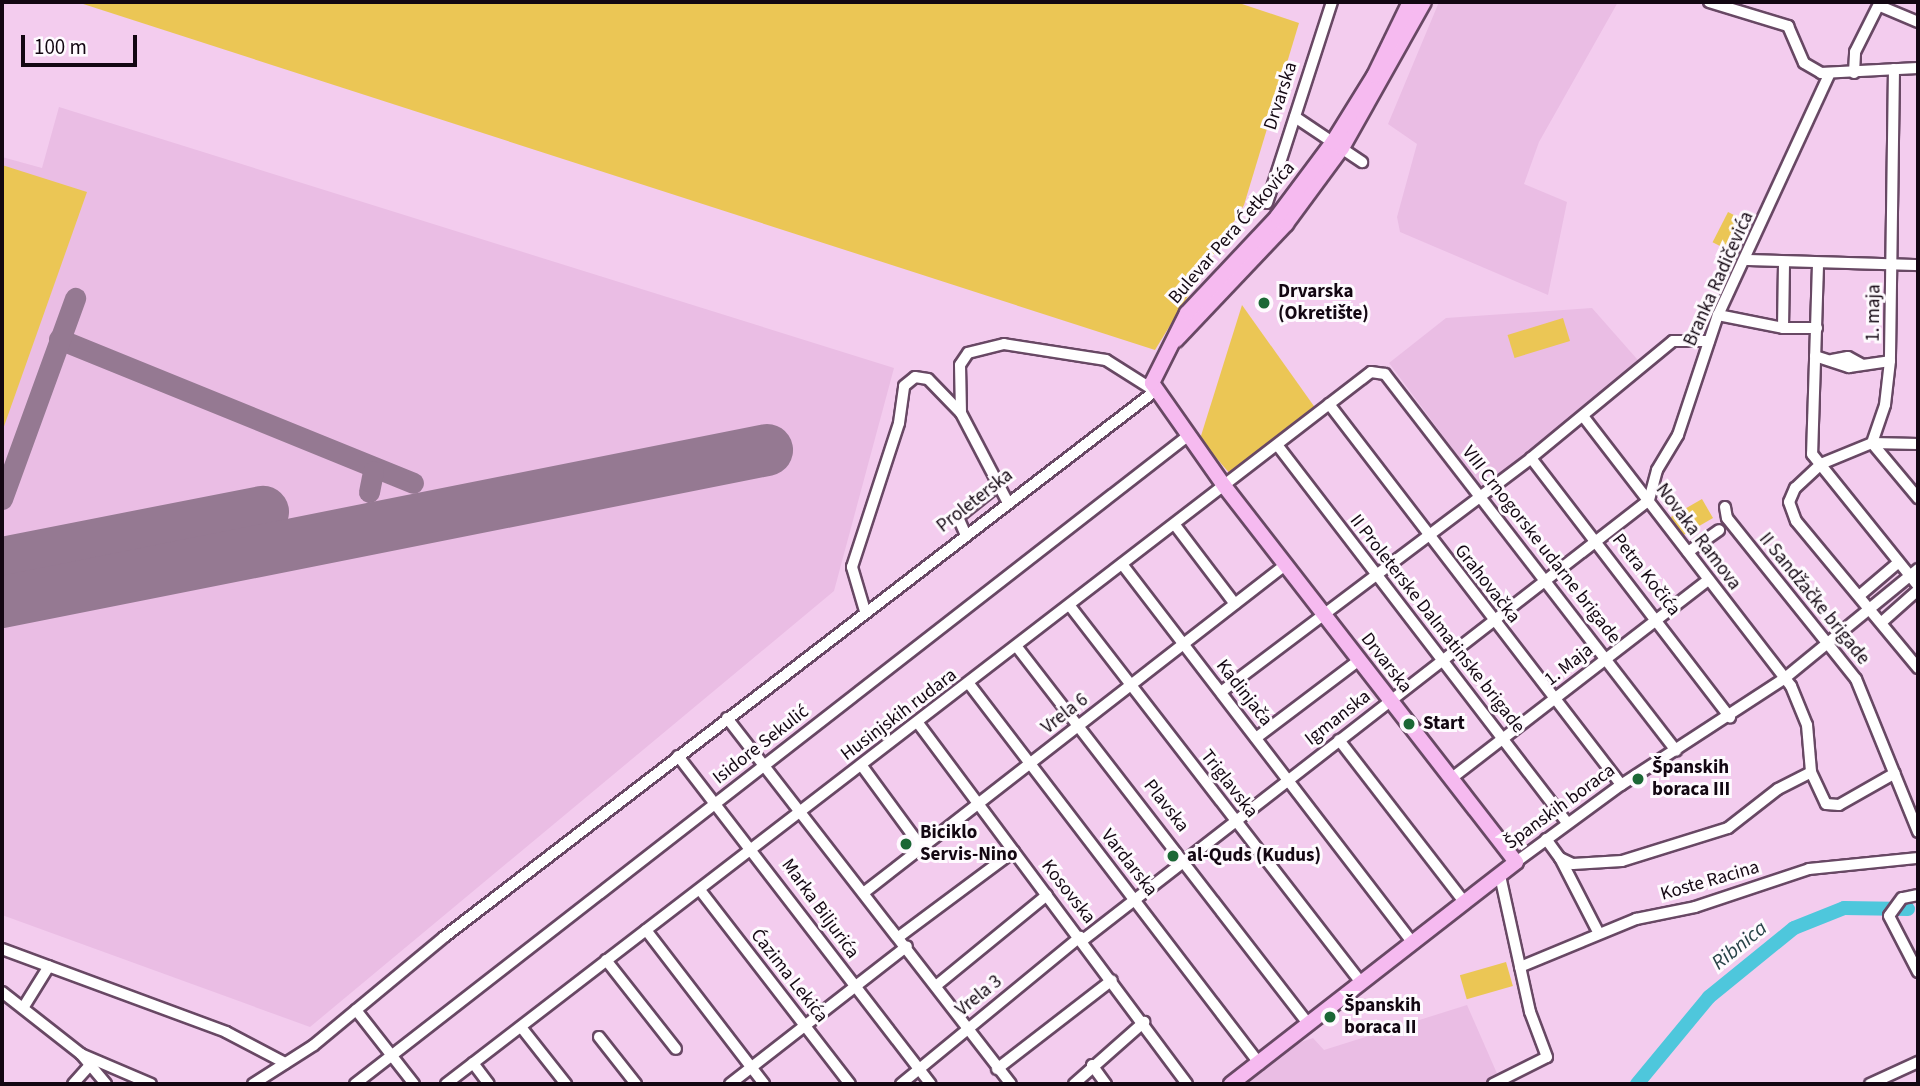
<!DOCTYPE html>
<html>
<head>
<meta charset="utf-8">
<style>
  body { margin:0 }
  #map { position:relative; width:1920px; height:1086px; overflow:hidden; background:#f3ccee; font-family:"Source Sans 3",sans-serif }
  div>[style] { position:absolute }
  .built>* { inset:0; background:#eabde4 }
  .green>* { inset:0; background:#ebc655; transform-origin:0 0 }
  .river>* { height:14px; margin:-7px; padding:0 7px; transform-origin:7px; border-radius:7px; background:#4ec7dc }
  .taxiway>* { height:21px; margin:-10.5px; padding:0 10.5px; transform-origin:10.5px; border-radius:10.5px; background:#957992 }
  .runway>* { height:52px; margin:-26px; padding:0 26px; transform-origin:26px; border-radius:26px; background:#957992 }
  .roads { filter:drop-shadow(2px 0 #684864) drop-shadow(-2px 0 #684864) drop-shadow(0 2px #684864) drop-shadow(0 -2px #684864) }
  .minor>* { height:10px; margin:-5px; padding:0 5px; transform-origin:5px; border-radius:5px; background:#fff }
  .major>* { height:14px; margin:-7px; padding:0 7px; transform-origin:7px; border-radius:7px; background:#f6baf0 }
  .dots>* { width:19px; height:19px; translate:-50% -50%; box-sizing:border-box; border:4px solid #fefafe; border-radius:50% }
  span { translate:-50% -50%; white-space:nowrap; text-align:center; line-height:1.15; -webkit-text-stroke:6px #fefafe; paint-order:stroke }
  .street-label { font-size:19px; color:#130712 }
  .poi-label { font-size:19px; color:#130712; font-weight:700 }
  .left { translate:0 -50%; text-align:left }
  .water-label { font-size:21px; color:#274247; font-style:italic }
  .frame { position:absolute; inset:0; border:4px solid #130712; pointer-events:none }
  .scale { position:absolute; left:21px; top:35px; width:116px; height:32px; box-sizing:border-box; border:4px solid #130712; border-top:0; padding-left:9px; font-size:21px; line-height:24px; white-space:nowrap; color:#130712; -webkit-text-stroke:5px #fefafe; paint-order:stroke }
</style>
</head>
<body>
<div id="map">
  <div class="built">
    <i style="clip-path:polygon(1439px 2px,1618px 2px,1539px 142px,1524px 184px,1567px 202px,1548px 295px,1400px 232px,1397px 217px,1417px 144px,1388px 124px)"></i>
    <i style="clip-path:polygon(59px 107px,894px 368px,834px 591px,310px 1027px,2px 915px,2px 157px,42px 168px)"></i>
    <i style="clip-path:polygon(1592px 308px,1644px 367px,1484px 491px,1389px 363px,1446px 318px)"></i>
    <i style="clip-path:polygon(1467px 1005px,1499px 1078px,1484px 1084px,1239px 1084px,1286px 1047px,1313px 1038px,1324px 1050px)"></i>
  </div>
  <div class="green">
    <i style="clip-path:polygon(77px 2px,1236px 2px,1299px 23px,1244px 205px,1155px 350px)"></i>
    <i style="clip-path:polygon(2px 165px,87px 192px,2px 432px)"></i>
    <i style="left:1728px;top:212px;width:20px;height:34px;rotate:27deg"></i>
    <i style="clip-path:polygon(1242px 305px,1316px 409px,1231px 475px,1200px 439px)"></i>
    <i style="left:1563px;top:318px;width:24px;height:58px;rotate:73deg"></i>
    <i style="left:1702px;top:499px;width:22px;height:36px;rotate:60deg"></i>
    <i style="left:1506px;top:962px;width:25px;height:48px;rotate:74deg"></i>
  </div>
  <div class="river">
    <i style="left:1637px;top:1084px;width:113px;rotate:-50.4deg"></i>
    <i style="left:1709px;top:997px;width:109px;rotate:-39.1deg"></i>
    <i style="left:1794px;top:928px;width:54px;rotate:-21.8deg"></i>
    <i style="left:1844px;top:908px;width:64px;rotate:0.9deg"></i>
  </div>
  <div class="taxiway">
    <i style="left:59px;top:339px;width:382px;rotate:22.1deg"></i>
    <i style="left:369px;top:492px;width:21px;rotate:-79deg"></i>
    <i style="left:2px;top:499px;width:214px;rotate:-70deg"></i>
  </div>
  <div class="runway">
    <i style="left:2px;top:563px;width:266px;rotate:-11.1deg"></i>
    <i style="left:2px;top:602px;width:780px;rotate:-11.24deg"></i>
  </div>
  <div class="roads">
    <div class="minor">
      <i style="left:1709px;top:2px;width:83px;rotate:16.9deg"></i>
      <i style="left:1788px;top:26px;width:40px;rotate:66.6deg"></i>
      <i style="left:1804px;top:63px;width:20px;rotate:30deg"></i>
      <i style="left:1821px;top:73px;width:97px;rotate:-3deg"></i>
      <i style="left:1880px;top:6px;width:41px;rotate:22.8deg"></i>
      <i style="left:1894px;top:69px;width:292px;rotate:90.8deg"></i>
      <i style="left:1890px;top:361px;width:44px;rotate:96.5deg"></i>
      <i style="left:1885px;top:405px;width:40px;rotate:108.9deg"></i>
      <i style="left:1872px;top:443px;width:55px;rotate:157.6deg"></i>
      <i style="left:1821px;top:464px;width:35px;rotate:137deg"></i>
      <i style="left:1795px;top:488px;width:15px;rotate:113deg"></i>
      <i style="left:1789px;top:502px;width:20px;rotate:70deg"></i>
      <i style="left:1796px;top:521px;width:191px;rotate:50.3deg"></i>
      <i style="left:1854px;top:73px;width:21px;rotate:-87deg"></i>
      <i style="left:1855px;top:52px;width:56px;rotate:-63.4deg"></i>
      <i style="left:1295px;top:117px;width:81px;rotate:33.9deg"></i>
      <i style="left:1267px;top:203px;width:211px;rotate:-72.1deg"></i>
      <i style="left:1745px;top:260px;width:173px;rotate:1.7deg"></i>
      <i style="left:1818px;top:265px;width:189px;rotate:91.8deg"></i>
      <i style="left:1812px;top:454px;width:169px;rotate:51.2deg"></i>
      <i style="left:1718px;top:315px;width:66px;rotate:11.3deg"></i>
      <i style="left:1783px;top:328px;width:34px"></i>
      <i style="left:1783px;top:328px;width:64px;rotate:-89.1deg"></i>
      <i style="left:1815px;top:356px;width:36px;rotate:18deg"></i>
      <i style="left:1849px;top:367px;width:41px;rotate:-8.3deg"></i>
      <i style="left:1832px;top:360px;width:16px;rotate:-11deg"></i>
      <i style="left:1848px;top:357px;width:15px;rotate:28deg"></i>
      <i style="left:1329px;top:404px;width:480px;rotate:52.5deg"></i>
      <i style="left:1583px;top:416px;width:341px;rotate:52.4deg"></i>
      <i style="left:1791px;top:686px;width:42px;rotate:67.7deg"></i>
      <i style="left:1807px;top:725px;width:47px;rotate:85.1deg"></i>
      <i style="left:1811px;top:772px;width:35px;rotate:65deg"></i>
      <i style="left:1826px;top:804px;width:13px;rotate:4deg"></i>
      <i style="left:1839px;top:805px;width:64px;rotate:-29.7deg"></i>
      <i style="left:1872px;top:443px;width:72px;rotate:50.1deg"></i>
      <i style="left:1872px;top:443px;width:46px;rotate:1.2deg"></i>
      <i style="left:1278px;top:446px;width:475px;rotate:52.5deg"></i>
      <i style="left:1531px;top:458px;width:327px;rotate:52.5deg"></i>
      <i style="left:1725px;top:507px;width:11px;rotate:80deg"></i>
      <i style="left:1727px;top:518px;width:206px;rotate:51.3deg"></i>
      <i style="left:1856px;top:679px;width:165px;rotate:67.9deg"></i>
      <i style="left:1175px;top:525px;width:99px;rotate:52.8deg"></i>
      <i style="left:965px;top:533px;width:17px;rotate:-114deg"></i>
      <i style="left:958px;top:517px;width:50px;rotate:-38.5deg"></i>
      <i style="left:1688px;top:552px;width:38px;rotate:-35deg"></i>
      <i style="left:1122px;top:564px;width:478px;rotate:52.5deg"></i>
      <i style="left:1859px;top:596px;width:52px;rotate:-40.4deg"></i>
      <i style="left:1070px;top:606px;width:476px;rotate:52.3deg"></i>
      <i style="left:865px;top:611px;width:46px;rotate:-106.5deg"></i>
      <i style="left:852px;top:567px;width:151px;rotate:-71.9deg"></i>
      <i style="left:899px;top:423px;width:37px;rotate:-82deg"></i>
      <i style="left:904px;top:386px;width:14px;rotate:-39deg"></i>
      <i style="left:915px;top:377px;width:13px;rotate:9deg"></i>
      <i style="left:928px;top:379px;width:47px;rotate:45.9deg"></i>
      <i style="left:1882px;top:622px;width:48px;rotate:-41.6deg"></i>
      <i style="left:1017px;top:647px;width:476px;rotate:52.3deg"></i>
      <i style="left:970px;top:685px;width:477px;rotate:52.6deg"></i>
      <i style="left:1221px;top:692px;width:388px;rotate:-37deg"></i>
      <i style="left:1531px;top:458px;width:184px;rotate:-39.5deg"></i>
      <i style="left:1673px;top:341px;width:36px"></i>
      <i style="left:727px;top:718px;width:463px;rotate:52.2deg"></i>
      <i style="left:918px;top:723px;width:450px;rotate:53.3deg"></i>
      <i style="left:1256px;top:738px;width:129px;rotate:-37.1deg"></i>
      <i style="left:1339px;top:740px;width:205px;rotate:52.3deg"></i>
      <i style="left:678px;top:756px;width:414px;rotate:52.4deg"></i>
      <i style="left:862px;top:766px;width:102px;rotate:53.8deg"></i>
      <i style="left:1452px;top:778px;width:324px;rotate:-37.7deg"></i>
      <i style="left:1546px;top:839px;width:24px;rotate:54deg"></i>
      <i style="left:1560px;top:858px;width:14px;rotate:25deg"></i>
      <i style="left:1573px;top:864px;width:49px;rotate:-3.5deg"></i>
      <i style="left:1622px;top:861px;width:111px;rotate:-17.3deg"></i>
      <i style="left:1728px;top:828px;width:63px;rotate:-38deg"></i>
      <i style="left:1778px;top:789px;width:37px;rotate:-27deg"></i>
      <i style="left:1560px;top:858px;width:83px;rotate:62.8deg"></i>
      <i style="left:1516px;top:862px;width:130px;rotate:-36.3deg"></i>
      <i style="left:1621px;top:785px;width:196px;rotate:-33.1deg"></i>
      <i style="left:1785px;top:678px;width:172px;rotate:-39.3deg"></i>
      <i style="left:700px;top:890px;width:245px;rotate:52.3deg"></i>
      <i style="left:866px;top:891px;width:531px;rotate:-37.88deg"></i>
      <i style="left:1918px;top:895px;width:16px;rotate:169deg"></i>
      <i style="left:1902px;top:898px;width:22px;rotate:126deg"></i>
      <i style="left:1889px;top:916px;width:63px;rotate:62.6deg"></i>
      <i style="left:646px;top:930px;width:194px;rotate:52.5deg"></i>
      <i style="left:900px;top:936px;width:142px;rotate:-36.7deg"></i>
      <i style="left:1083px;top:940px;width:717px;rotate:-37.86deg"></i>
      <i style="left:1649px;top:500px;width:31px;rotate:-75deg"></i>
      <i style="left:1657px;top:470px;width:41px;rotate:-59deg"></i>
      <i style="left:1678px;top:435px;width:126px;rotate:-71.6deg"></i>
      <i style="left:1718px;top:315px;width:264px;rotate:-65.2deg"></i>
      <i style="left:2px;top:949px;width:239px;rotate:20.3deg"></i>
      <i style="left:226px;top:1032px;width:67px;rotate:27.7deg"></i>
      <i style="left:606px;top:960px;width:113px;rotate:51.8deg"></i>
      <i style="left:1520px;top:967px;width:126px;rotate:-22.5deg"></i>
      <i style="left:1636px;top:919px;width:60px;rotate:-11.5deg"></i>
      <i style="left:1695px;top:907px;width:120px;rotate:-18.4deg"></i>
      <i style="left:1809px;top:869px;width:110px;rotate:-5.8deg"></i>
      <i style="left:937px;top:985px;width:142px;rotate:-39.3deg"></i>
      <i style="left:2px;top:992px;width:100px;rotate:38.1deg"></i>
      <i style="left:81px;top:1054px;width:39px;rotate:50deg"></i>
      <i style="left:23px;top:1008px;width:49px;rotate:-58.2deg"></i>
      <i style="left:356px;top:1010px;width:94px;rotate:51.9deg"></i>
      <i style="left:521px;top:1027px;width:73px;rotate:51.7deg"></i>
      <i style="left:599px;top:1037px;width:60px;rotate:51.8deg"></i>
      <i style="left:81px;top:1054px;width:76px;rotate:23.2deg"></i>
      <i style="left:473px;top:1063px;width:26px;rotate:53deg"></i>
      <i style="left:1092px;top:1065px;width:24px;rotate:54deg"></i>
      <i style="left:997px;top:1069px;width:145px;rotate:-37.7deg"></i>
      <i style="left:73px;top:1084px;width:24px;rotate:-48deg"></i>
      <i style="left:253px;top:1084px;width:72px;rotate:-32.6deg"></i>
      <i style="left:314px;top:1045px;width:169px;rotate:-39.7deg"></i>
      <i style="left:444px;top:937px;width:896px;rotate:-37.52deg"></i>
      <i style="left:1155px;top:391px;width:58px;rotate:-147.7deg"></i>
      <i style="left:1106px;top:360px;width:103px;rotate:-171.1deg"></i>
      <i style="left:1004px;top:344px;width:37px;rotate:166deg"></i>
      <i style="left:968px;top:353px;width:14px;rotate:124deg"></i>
      <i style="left:960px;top:365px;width:48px;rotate:88.8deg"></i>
      <i style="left:961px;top:413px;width:99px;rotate:62.4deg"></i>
      <i style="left:355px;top:1084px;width:1057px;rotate:-37.89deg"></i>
      <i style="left:446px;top:1084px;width:1167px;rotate:-37.59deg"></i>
      <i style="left:1371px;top:372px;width:14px;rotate:8deg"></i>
      <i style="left:1385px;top:374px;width:476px;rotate:52.3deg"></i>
      <i style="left:730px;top:1084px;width:224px;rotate:-37.9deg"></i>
      <i style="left:901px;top:1084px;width:232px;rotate:-39.4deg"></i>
      <i style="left:1074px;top:1084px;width:94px;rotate:-41.5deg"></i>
      <i style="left:1493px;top:1084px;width:60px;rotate:-26.6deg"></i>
      <i style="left:1547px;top:1057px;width:48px;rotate:-110.7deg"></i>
      <i style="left:1530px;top:1012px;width:140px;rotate:-102.4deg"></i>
      <i style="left:1870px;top:1084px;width:53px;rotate:-24.6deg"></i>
    </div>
    <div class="major">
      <i style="left:1176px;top:340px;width:160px;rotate:-46.5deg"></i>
      <i style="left:1286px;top:224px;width:94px;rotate:-53.6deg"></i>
      <i style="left:1342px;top:148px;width:167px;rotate:-60.7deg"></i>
      <i style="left:1231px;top:1084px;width:361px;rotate:-37.9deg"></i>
      <i style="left:1516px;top:862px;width:475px;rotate:-127.8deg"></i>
      <i style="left:1225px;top:487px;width:127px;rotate:-125.1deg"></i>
      <i style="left:1152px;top:383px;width:78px;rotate:-63.4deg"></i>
      <i style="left:1187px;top:313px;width:132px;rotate:-46.8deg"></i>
      <i style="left:1277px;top:217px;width:94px;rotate:-53.3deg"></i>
      <i style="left:1333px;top:142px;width:78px;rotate:-58.2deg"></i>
      <i style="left:1374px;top:76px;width:82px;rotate:-64.1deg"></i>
    </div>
  </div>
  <div class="dots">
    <i style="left:1264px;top:303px;background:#1b6735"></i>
    <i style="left:1409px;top:724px;background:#1b6735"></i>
    <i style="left:1638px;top:779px;background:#1b6735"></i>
    <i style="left:906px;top:844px;background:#1b6735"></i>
    <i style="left:1173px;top:856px;background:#1b6735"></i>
    <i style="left:1330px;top:1017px;background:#1b6735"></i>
  </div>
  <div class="street-label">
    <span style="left:1281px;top:96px;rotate:-72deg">Drvarska</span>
    <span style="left:1232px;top:233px;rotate:-49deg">Bulevar Pera Ćetkovića</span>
    <span style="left:1719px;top:279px;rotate:-66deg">Branka Radičevića</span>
    <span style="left:1874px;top:313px;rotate:-89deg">1. maja</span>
    <span style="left:975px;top:501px;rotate:-38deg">Proleterska</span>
    <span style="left:1698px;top:537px;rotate:53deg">Novaka Ramova</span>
    <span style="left:1541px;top:545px;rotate:52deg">VIII Crnogorske udarne brigade</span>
    <span style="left:1646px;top:575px;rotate:52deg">Petra Kočića</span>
    <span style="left:1487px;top:584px;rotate:52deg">Grahovačka</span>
    <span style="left:1814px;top:599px;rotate:51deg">II Sandžačke brigade</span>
    <span style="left:1437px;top:624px;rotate:52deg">II Proleterske Dalmatinske brigade</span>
    <span style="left:1386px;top:663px;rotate:52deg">Drvarska</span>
    <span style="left:1569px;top:665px;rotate:-38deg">1. Maja</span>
    <span style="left:1244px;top:693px;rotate:52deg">Kadinjača</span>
    <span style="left:1065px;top:714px;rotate:-38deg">Vrela 6</span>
    <span style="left:899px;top:715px;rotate:-37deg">Husinjskih rudara</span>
    <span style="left:1338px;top:718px;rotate:-38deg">Igmanska</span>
    <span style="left:761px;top:745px;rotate:-38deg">Isidore Sekulić</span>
    <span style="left:1229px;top:784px;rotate:52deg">Triglavska</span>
    <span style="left:1166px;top:806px;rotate:52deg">Plavska</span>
    <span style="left:1560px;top:807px;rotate:-36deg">Španskih boraca</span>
    <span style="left:1129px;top:863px;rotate:52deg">Vardarska</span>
    <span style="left:1710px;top:881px;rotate:-16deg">Koste Racina</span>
    <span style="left:1068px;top:892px;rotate:52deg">Kosovska</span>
    <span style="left:820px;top:909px;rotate:54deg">Marka Biljurića</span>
    <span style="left:789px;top:976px;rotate:52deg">Ćazima Lekića</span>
    <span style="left:979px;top:996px;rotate:-39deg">Vrela 3</span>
  </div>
  <div class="poi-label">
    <span class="left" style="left:1278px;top:303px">Drvarska<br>(Okretište)</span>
    <span class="left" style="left:1423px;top:724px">Start</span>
    <span class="left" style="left:1652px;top:779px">Španskih<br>boraca III</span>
    <span class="left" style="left:920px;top:844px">Biciklo<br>Servis-Nino</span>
    <span class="left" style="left:1187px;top:856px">al-Quds (Kudus)</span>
    <span class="left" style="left:1344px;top:1017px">Španskih<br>boraca II</span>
  </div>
  <div class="water-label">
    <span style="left:1739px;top:945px;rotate:-39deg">Ribnica</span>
  </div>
  <div class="frame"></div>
  <div class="scale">100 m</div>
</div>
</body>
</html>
